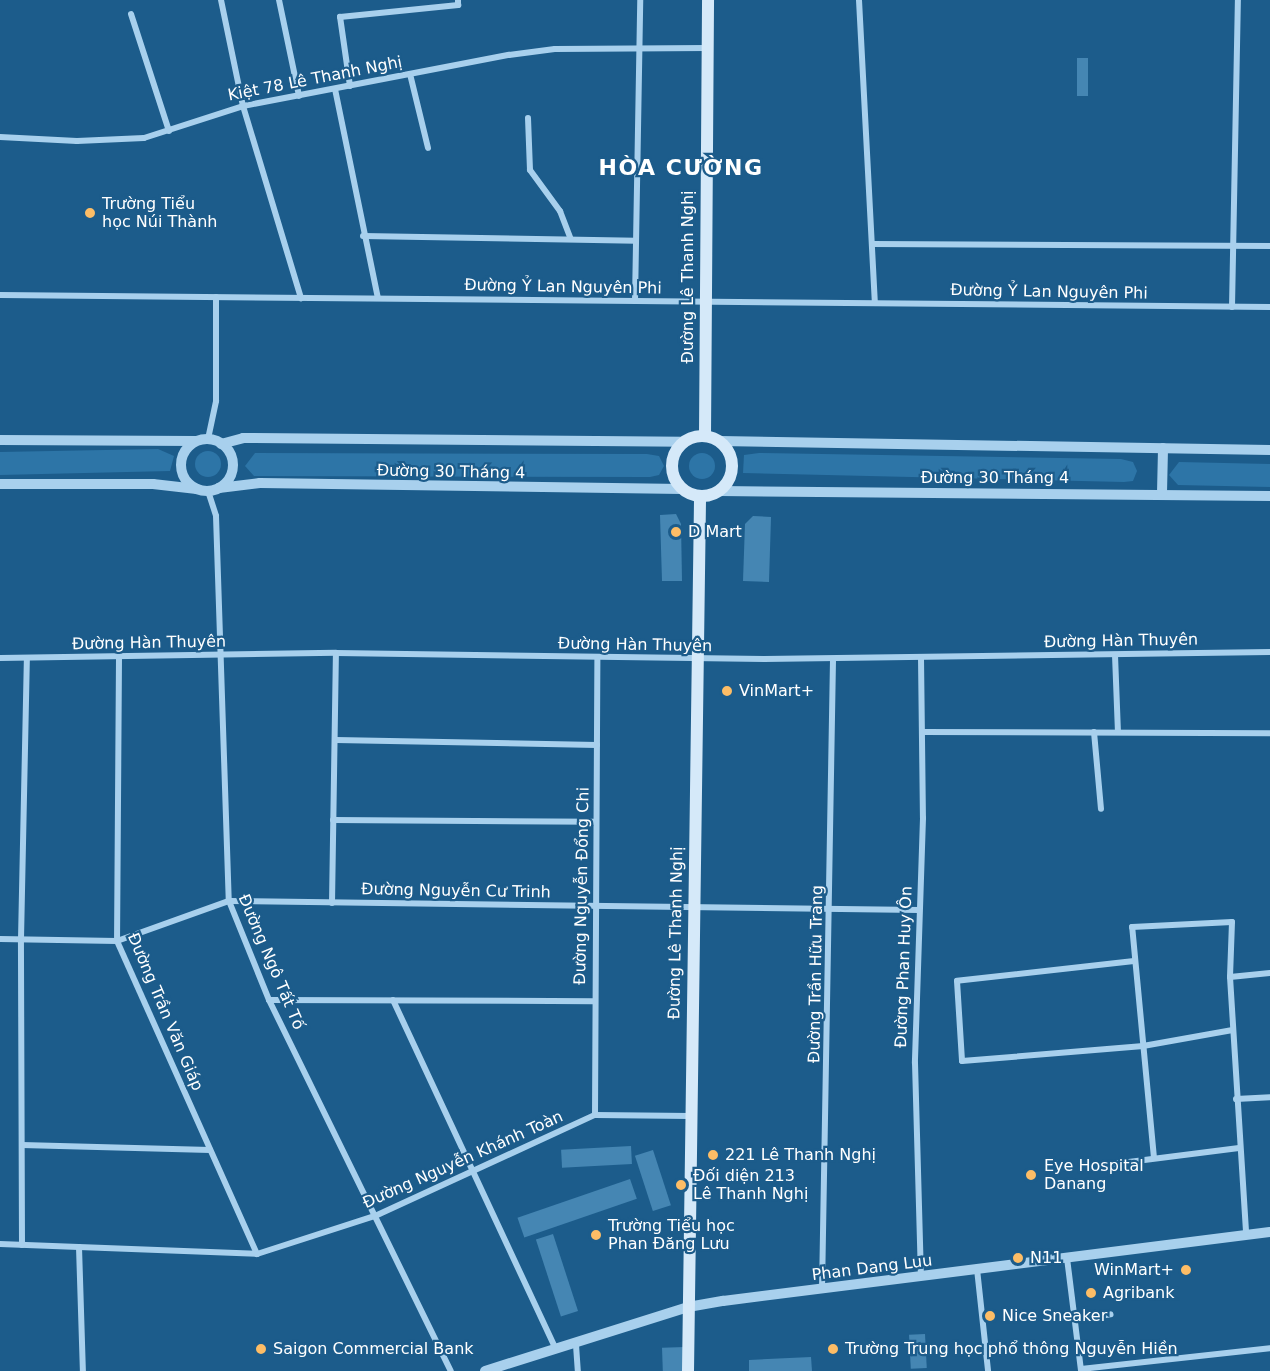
<!DOCTYPE html>
<html>
<head>
<meta charset="utf-8">
<style>
  body { margin:0 }
  #map { position:relative; width:1270px; height:1371px; overflow:hidden; background:#1c5c8b; font-family:"DejaVu Sans",sans-serif }
  div>[style] { position:absolute }
  .green>* { inset:0; background:#2d75a7 }
  .round { border-radius:50% }
  .building>* { inset:0; background:#4586b3; transform-origin:0 0 }
  .minor>* { height:6px; margin:-3px; padding:0 3px; transform-origin:3px; border-radius:3px; background:#a8d0ed }
  .tertiary>* { height:10px; margin:-5px; padding:0 5px; transform-origin:5px; border-radius:5px; background:#a8d0ed }
  .tertiary>.ring { margin:-5px; padding:0; box-sizing:content-box; background:none; border:10px solid #a8d0ed; border-radius:50% }
  .secondary>* { height:12px; margin:-6px; padding:0 6px; transform-origin:6px; border-radius:6px; background:#d5e9f9 }
  .secondary>.ring { margin:-6px; padding:0; box-sizing:content-box; background:none; border:12px solid #d5e9f9; border-radius:50% }
  .dots>* { width:16px; height:16px; translate:-50% -50%; box-sizing:border-box; border:3px solid #1c5c8b; border-radius:50% }
  span { translate:-50% -50%; white-space:nowrap; text-align:center; line-height:1.15; -webkit-text-stroke:4.5px #1c5c8b; paint-order:stroke }
  .street-label { font-size:16px; color:#fff }
  .poi-label { font-size:16px; color:#fff }
  .left { translate:0 -50%; text-align:left }
  .right { translate:-100% -50%; text-align:right }
  .district-label { font-size:22px; color:#fff; font-weight:700; letter-spacing:1.5px }
</style>
</head>
<body>
<div id="map">
  <div class="green">
    <i style="clip-path:polygon(158px 449px,174px 456px,170px 471px,0 475px,0 452px)"></i>
    <i class="round" style="left:195px;top:451px;width:26px;height:26px"></i>
    <i class="round" style="left:689px;top:453px;width:26px;height:26px"></i>
    <i style="clip-path:polygon(255px 453px,647px 454px,659px 456px,664px 466px,659px 475px,650px 477px,254px 476px,245px 466px)"></i>
    <i style="clip-path:polygon(759px 453px,1121px 459px,1133px 462px,1137px 471px,1133px 481px,1124px 482px,743px 473px,744px 455px)"></i>
    <i style="clip-path:polygon(1179px 462px,1270px 464px,1270px 487px,1178px 485px,1169px 475px)"></i>
  </div>
  <div class="building">
    <i style="left:1077px;top:58px;width:11px;height:38px"></i>
    <i style="clip-path:polygon(676px 514px,681px 524px,682px 581px,662px 581px,660px 515px)"></i>
    <i style="clip-path:polygon(753px 516px,771px 517px,769px 582px,743px 581px,745px 524px)"></i>
    <i style="left:631px;top:1146px;width:18px;height:70px;rotate:87deg"></i>
    <i style="left:653px;top:1150px;width:58px;height:19px;rotate:72deg"></i>
    <i style="left:630px;top:1179px;width:21px;height:119px;rotate:71deg"></i>
    <i style="left:553px;top:1234px;width:81px;height:18px;rotate:72deg"></i>
    <i style="left:925px;top:1334px;width:34px;height:16px;rotate:87deg"></i>
    <i style="left:685px;top:1347px;width:24px;height:23px;rotate:88deg"></i>
    <i style="clip-path:polygon(811px 1357px,812px 1371px,749px 1371px,749px 1360px)"></i>
  </div>
  <div class="minor">
    <i style="left:221px;top:0;width:108px;rotate:78.3deg"></i>
    <i style="left:243px;top:106px;width:201px;rotate:73.2deg"></i>
    <i style="left:279px;top:0;width:98px;rotate:78.2deg"></i>
    <i style="left:859px;top:0;width:303px;rotate:87deg"></i>
    <i style="left:131px;top:14px;width:123px;rotate:72deg"></i>
    <i style="left:410px;top:74px;width:76px;rotate:76.3deg"></i>
    <i style="left:350px;top:86px;width:70px;rotate:-98.2deg"></i>
    <i style="left:340px;top:17px;width:119px;rotate:-5.8deg"></i>
    <i style="left:458px;top:5px;width:5px;rotate:-90deg"></i>
    <i style="left:335px;top:89px;width:213px;rotate:78.4deg"></i>
    <i style="left:528px;top:118px;width:52px;rotate:87.8deg"></i>
    <i style="left:530px;top:170px;width:51px;rotate:53.8deg"></i>
    <i style="left:560px;top:211px;width:30px;rotate:69deg"></i>
    <i style="left:0;top:137px;width:77px;rotate:3deg"></i>
    <i style="left:77px;top:141px;width:67px;rotate:-2.6deg"></i>
    <i style="left:144px;top:138px;width:104px;rotate:-17.9deg"></i>
    <i style="left:243px;top:106px;width:271px;rotate:-10.9deg"></i>
    <i style="left:509px;top:55px;width:46px;rotate:-7.4deg"></i>
    <i style="left:555px;top:49px;width:152px;rotate:-0.4deg"></i>
    <i style="left:363px;top:236px;width:273px;rotate:1deg"></i>
    <i style="left:872px;top:244px;width:398px;rotate:0.3deg"></i>
    <i style="left:0;top:295px;width:1270px;rotate:0.54deg"></i>
    <i style="left:635px;top:301px;width:301px;rotate:-89deg"></i>
    <i style="left:1232px;top:307px;width:307px;rotate:-88.9deg"></i>
    <i style="left:208px;top:439px;width:39px;rotate:-78deg"></i>
    <i style="left:216px;top:401px;width:104px;rotate:-90deg"></i>
    <i style="left:208px;top:491px;width:26px;rotate:72deg"></i>
    <i style="left:216px;top:516px;width:385px;rotate:88.1deg"></i>
    <i style="left:229px;top:901px;width:107px;rotate:68deg"></i>
    <i style="left:269px;top:1000px;width:413px;rotate:63.9deg"></i>
    <i style="left:1115px;top:655px;width:77px;rotate:87.8deg"></i>
    <i style="left:0;top:658px;width:336px;rotate:-0.9deg"></i>
    <i style="left:336px;top:653px;width:428px;rotate:0.8deg"></i>
    <i style="left:764px;top:659px;width:506px;rotate:-0.79deg"></i>
    <i style="left:119px;top:658px;width:283px;rotate:90.4deg"></i>
    <i style="left:117px;top:941px;width:343px;rotate:65.9deg"></i>
    <i style="left:921px;top:658px;width:160px;rotate:89.3deg"></i>
    <i style="left:923px;top:818px;width:245px;rotate:91.9deg"></i>
    <i style="left:915px;top:1063px;width:214px;rotate:88.4deg"></i>
    <i style="left:923px;top:732px;width:347px;rotate:0.2deg"></i>
    <i style="left:1094px;top:732px;width:77px;rotate:84.8deg"></i>
    <i style="left:336px;top:740px;width:261px;rotate:1.1deg"></i>
    <i style="left:333px;top:820px;width:262px;rotate:0.4deg"></i>
    <i style="left:332px;top:903px;width:250px;rotate:-89.1deg"></i>
    <i style="left:0;top:939px;width:117px;rotate:1deg"></i>
    <i style="left:117px;top:941px;width:119px;rotate:-19.7deg"></i>
    <i style="left:229px;top:901px;width:690px;rotate:0.75deg"></i>
    <i style="left:1134px;top:961px;width:178px;rotate:173.6deg"></i>
    <i style="left:957px;top:981px;width:80px;rotate:86.4deg"></i>
    <i style="left:962px;top:1061px;width:182px;rotate:-4.7deg"></i>
    <i style="left:1143px;top:1046px;width:91px;rotate:-10.1deg"></i>
    <i style="left:1230px;top:977px;width:40px;rotate:-5.7deg"></i>
    <i style="left:269px;top:1000px;width:325px;rotate:0.2deg"></i>
    <i style="left:393px;top:1000px;width:386px;rotate:65deg"></i>
    <i style="left:1236px;top:1099px;width:34px;rotate:-3deg"></i>
    <i style="left:595px;top:1115px;width:457px;rotate:-89.7deg"></i>
    <i style="left:22px;top:1145px;width:188px;rotate:1.5deg"></i>
    <i style="left:1154px;top:1158px;width:232px;rotate:-95.4deg"></i>
    <i style="left:1132px;top:927px;width:100px;rotate:-2.9deg"></i>
    <i style="left:1232px;top:922px;width:55px;rotate:92.1deg"></i>
    <i style="left:1230px;top:977px;width:257px;rotate:86.4deg"></i>
    <i style="left:1105px;top:1165px;width:135px;rotate:-7.2deg"></i>
    <i style="left:0;top:1244px;width:257px;rotate:2.2deg"></i>
    <i style="left:257px;top:1254px;width:124px;rotate:-17.9deg"></i>
    <i style="left:375px;top:1216px;width:242px;rotate:-24.7deg"></i>
    <i style="left:595px;top:1115px;width:95px;rotate:0.6deg"></i>
    <i style="left:22px;top:1245px;width:306px;rotate:-90.2deg"></i>
    <i style="left:21px;top:939px;width:281px;rotate:-88.8deg"></i>
    <i style="left:79px;top:1247px;width:124px;rotate:88.2deg"></i>
    <i style="left:1067px;top:1258px;width:113px;rotate:82.9deg"></i>
    <i style="left:977px;top:1269px;width:103px;rotate:83.8deg"></i>
    <i style="left:822px;top:1290px;width:631px;rotate:-89deg"></i>
    <i style="left:1075px;top:1320px;width:36px;rotate:-9deg"></i>
    <i style="left:576px;top:1345px;width:26px;rotate:86deg"></i>
    <i style="left:1081px;top:1369px;width:190px;rotate:-6.3deg"></i>
  </div>
  <div class="tertiary">
    <i class="ring" style="left:181px;top:439px;width:42px;height:42px"></i>
    <i style="left:0;top:440px;width:196px;rotate:0.3deg"></i>
    <i style="left:720px;top:441px;width:550px;rotate:0.94deg"></i>
    <i style="left:221px;top:444px;width:23px;rotate:-15deg"></i>
    <i style="left:243px;top:438px;width:440px;rotate:0.5deg"></i>
    <i style="left:0;top:484px;width:153px"></i>
    <i style="left:153px;top:484px;width:44px;rotate:6.5deg"></i>
    <i style="left:219px;top:488px;width:41px;rotate:-7deg"></i>
    <i style="left:260px;top:483px;width:422px;rotate:0.8deg"></i>
    <i style="left:720px;top:491px;width:550px;rotate:0.52deg"></i>
    <i style="left:1162px;top:493px;width:45px;rotate:-88.7deg"></i>
    <i style="left:485px;top:1371px;width:213px;rotate:-17.5deg"></i>
    <i style="left:688px;top:1307px;width:36px;rotate:-10deg"></i>
    <i style="left:723px;top:1301px;width:551px;rotate:-7.19deg"></i>
  </div>
  <div class="secondary">
    <i style="left:705px;top:435px;width:435px;rotate:-89.6deg"></i>
    <i class="ring" style="left:672px;top:436px;width:48px;height:48px"></i>
    <i style="left:688px;top:1371px;width:875px;rotate:-89.21deg"></i>
  </div>
  <div class="dots">
    <i style="left:90px;top:213px;background:#fdbd66"></i>
    <i style="left:676px;top:532px;background:#fdbd66"></i>
    <i style="left:727px;top:691px;background:#fdbd66"></i>
    <i style="left:713px;top:1155px;background:#fdbd66"></i>
    <i style="left:1031px;top:1175px;background:#fdbd66"></i>
    <i style="left:681px;top:1185px;background:#fdbd66"></i>
    <i style="left:596px;top:1235px;background:#fdbd66"></i>
    <i style="left:1018px;top:1258px;background:#fdbd66"></i>
    <i style="left:1186px;top:1270px;background:#fdbd66"></i>
    <i style="left:1091px;top:1293px;background:#fdbd66"></i>
    <i style="left:990px;top:1316px;background:#fdbd66"></i>
    <i style="left:261px;top:1349px;background:#fdbd66"></i>
    <i style="left:833px;top:1349px;background:#fdbd66"></i>
  </div>
  <div class="street-label">
    <span style="left:315px;top:79px;rotate:-11deg">Kiệt 78 Lê Thanh Nghị</span>
    <span style="left:688px;top:277px;rotate:-90deg">Đường Lê Thanh Nghị</span>
    <span style="left:563px;top:287px;rotate:1deg">Đường Ỷ Lan Nguyên Phi</span>
    <span style="left:1049px;top:292px;rotate:1deg">Đường Ỷ Lan Nguyên Phi</span>
    <span style="left:451px;top:472px;rotate:1deg">Đường 30 Tháng 4</span>
    <span style="left:995px;top:478px">Đường 30 Tháng 4</span>
    <span style="left:1121px;top:641px;rotate:-1deg">Đường Hàn Thuyên</span>
    <span style="left:149px;top:643px;rotate:-1deg">Đường Hàn Thuyên</span>
    <span style="left:635px;top:645px;rotate:1deg">Đường Hàn Thuyên</span>
    <span style="left:582px;top:886px;rotate:-89deg">Đường Nguyễn Đổng Chi</span>
    <span style="left:456px;top:891px;rotate:1deg">Đường Nguyễn Cư Trinh</span>
    <span style="left:676px;top:933px;rotate:-89deg">Đường Lê Thanh Nghị</span>
    <span style="left:271px;top:962px;rotate:67deg">Đường Ngô Tất Tố</span>
    <span style="left:904px;top:967px;rotate:-88deg">Đường Phan Huy Ôn</span>
    <span style="left:816px;top:974px;rotate:-89deg">Đường Trần Hữu Trang</span>
    <span style="left:165px;top:1012px;rotate:67deg">Đường Trần Văn Giáp</span>
    <span style="left:463px;top:1160px;rotate:-24deg">Đường Nguyễn Khánh Toàn</span>
    <span style="left:872px;top:1268px;rotate:-7deg">Phan Dang Luu</span>
  </div>
  <div class="poi-label">
    <span class="left" style="left:102px;top:213px">Trường Tiểu<br>học Núi Thành</span>
    <span class="left" style="left:688px;top:532px">D Mart</span>
    <span class="left" style="left:739px;top:691px">VinMart+</span>
    <span class="left" style="left:725px;top:1155px">221 Lê Thanh Nghị</span>
    <span class="left" style="left:1044px;top:1175px">Eye Hospital<br>Danang</span>
    <span class="left" style="left:693px;top:1185px">Đối diện 213<br>Lê Thanh Nghị</span>
    <span class="left" style="left:608px;top:1235px">Trường Tiểu học<br>Phan Đăng Lưu</span>
    <span class="left" style="left:1030px;top:1258px">N11</span>
    <span class="right" style="left:1174px;top:1270px">WinMart+</span>
    <span class="left" style="left:1103px;top:1293px">Agribank</span>
    <span class="left" style="left:1002px;top:1316px">Nice Sneaker</span>
    <span class="left" style="left:273px;top:1349px">Saigon Commercial Bank</span>
    <span class="left" style="left:845px;top:1349px">Trường Trung học phổ thông Nguyễn Hiền</span>
  </div>
  <div class="district-label">
    <span style="left:681px;top:168px">HÒA CƯỜNG</span>
  </div>
</div>
</body>
</html>
